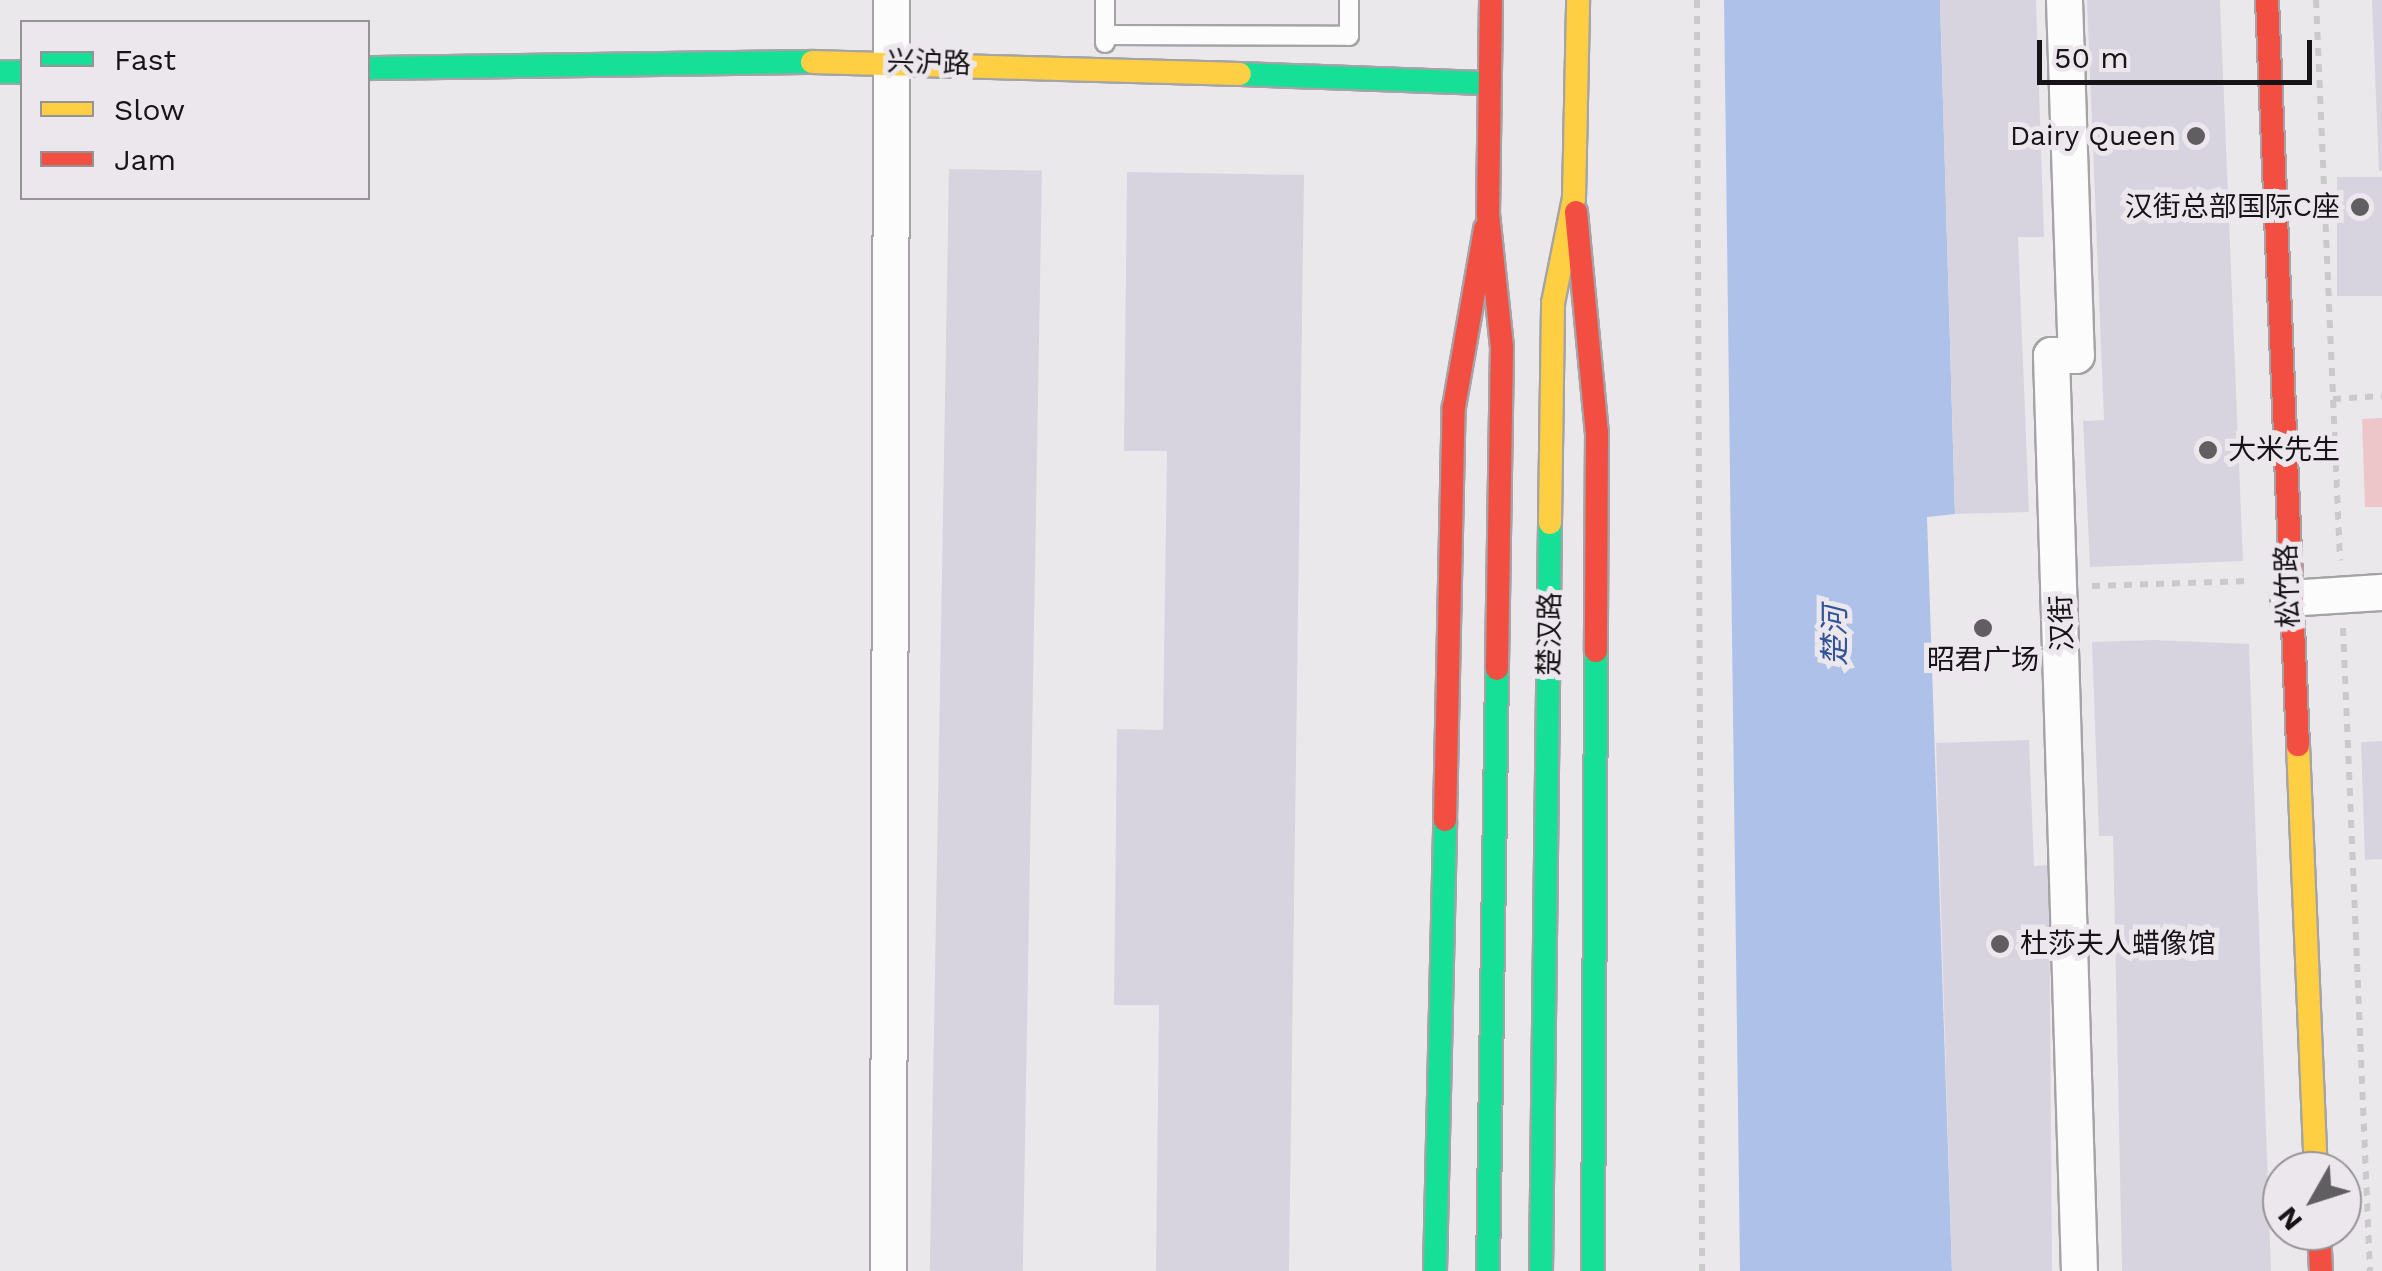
<!DOCTYPE html>
<html>
<head>
<meta charset="utf-8">
<style>
  body { margin:0 }
  #map { position:relative; width:2382px; height:1271px; overflow:hidden; background:#ebe8ec; font-family:"Work Sans","Noto Sans SC",sans-serif }
  div>[style] { position:absolute }
  .green>* { inset:0; background:#ecc6c8 }
  .water>* { inset:0; background:#aec2e9 }
  .building>* { inset:0; background:#d7d4e0; transform-origin:0 0 }
  .path>* { height:6px; margin-top:-3px; transform-origin:0; background:repeating-linear-gradient(90deg,#cacaca 0 8px,transparent 0 16px) }
  .roads { filter:drop-shadow(2px 0 #a5a3a6) drop-shadow(-2px 0 #a5a3a6) drop-shadow(0 2px #a5a3a6) drop-shadow(0 -2px #a5a3a6) }
  .lane>* { height:18px; margin:-9px; padding:0 9px; transform-origin:9px; border-radius:9px; background:#fcfcfc }
  .street>* { height:35px; margin:-17.5px; padding:0 17.5px; transform-origin:17.5px; border-radius:17.5px; background:#fcfcfc }
  .fast>* { height:22px; margin:-11px; padding:0 11px; transform-origin:11px; border-radius:11px; background:#16e098 }
  .slow>* { height:22px; margin:-11px; padding:0 11px; transform-origin:11px; border-radius:11px; background:#ffcf43 }
  .jam>* { height:22px; margin:-11px; padding:0 11px; transform-origin:11px; border-radius:11px; background:#f24e42 }
  .dots>* { width:28px; height:28px; translate:-50% -50%; box-sizing:border-box; border:5px solid #ece7ed; border-radius:50% }
  span { translate:-50% -50%; white-space:nowrap; text-align:center; line-height:1.15; -webkit-text-stroke:10px #ece7ed; paint-order:stroke }
  .street-label { font-size:28px; color:#161416 }
  .poi-label { font-size:28px; color:#161416 }
  .right { translate:-100% -50%; text-align:right }
  .left { translate:0 -50%; text-align:left }
  .water-label { font-size:30px; color:#325496; font-style:italic }
  .legend { position:absolute; left:20px; top:20px; width:350px; height:180px; box-sizing:border-box; background:#ece7ed; border:2px solid #969397; margin:0; padding:12px 18px; list-style:none; font-size:30px; color:#161416 }
  .legend li { display:flex; align-items:center; gap:20px; height:50px }
  .legend b { width:50px; border:2px solid #969397 }
  .north { position:absolute; left:2262px; top:1151px; width:100px; height:100px; box-sizing:border-box; background:#ece7ed; border:2px solid #969397; border-radius:50%; rotate:231deg; font-size:28px; font-weight:700; line-height:40px; text-align:center; color:#161416 }
  .north::after { content:''; display:block; margin:auto; width:35px; height:45px; background:#615e61; clip-path:polygon(50% 0,100% 100%,50% 72%,0 100%) }
  .scale { position:absolute; left:2037px; top:40px; width:275px; height:45px; box-sizing:border-box; border:5px solid #161416; border-top:0; padding-left:12px; font-size:30px; line-height:35px; white-space:nowrap; color:#161416; -webkit-text-stroke:8px #ece7ed; paint-order:stroke }
</style>
</head>
<body>
<div id="map">
  <div class="green">
    <i style="clip-path:polygon(2382px 418px,2382px 507px,2365px 507px,2362px 419px)"></i>
  </div>
  <div class="water">
    <i style="clip-path:polygon(1724px 0,1940px 0,1955px 514px,1927px 517px,1952px 1271px,1740px 1271px)"></i>
  </div>
  <div class="building">
    <i style="clip-path:polygon(1940px 0,2036px 0,2044px 237px,2018px 237px,2029px 512px,1955px 514px)"></i>
    <i style="clip-path:polygon(2087px 0,2220px 0,2243px 561px,2090px 567px,2083px 421px,2104px 420px)"></i>
    <i style="clip-path:polygon(2372px 0,2382px 0,2382px 171px,2379px 171px)"></i>
    <i style="left:949px;top:169px;width:93px;height:1102px;rotate:1deg"></i>
    <i style="clip-path:polygon(1127px 172px,1304px 175px,1289px 1271px,1156px 1271px,1159px 1005px,1114px 1005px,1117px 729px,1163px 730px,1167px 451px,1124px 451px)"></i>
    <i style="left:2382px;top:177px;width:119px;height:45px;rotate:90deg"></i>
    <i style="clip-path:polygon(2155px 640px,2249px 644px,2271px 1271px,2122px 1271px,2113px 836px,2099px 836px,2092px 642px)"></i>
    <i style="clip-path:polygon(2029px 740px,2034px 866px,2049px 865px,2052px 1271px,1952px 1271px,1936px 743px)"></i>
    <i style="clip-path:polygon(2382px 741px,2382px 859px,2365px 860px,2361px 742px)"></i>
  </div>
  <div class="path">
    <i style="left:1697px;top:0;width:1271px;rotate:89.77deg"></i>
    <i style="left:2316px;top:0;width:561px;rotate:87.55deg"></i>
    <i style="left:2333px;top:399px;width:49px;rotate:-3.5deg"></i>
    <i style="left:2092px;top:586px;width:157px;rotate:-1.8deg"></i>
    <i style="left:2343px;top:628px;width:644px;rotate:87.6deg"></i>
  </div>
  <div class="roads">
    <div class="lane">
      <i style="left:1105px;top:35px;width:244px;rotate:0.2deg"></i>
      <i style="left:1349px;top:36px;width:36px;rotate:-90deg"></i>
      <i style="left:1105px;top:43px;width:43px;rotate:-90deg"></i>
    </div>
    <div class="street">
      <i style="left:2064px;top:0;width:355px;rotate:88.1deg"></i>
      <i style="left:2076px;top:355px;width:25px;rotate:180deg"></i>
      <i style="left:2051px;top:355px;width:916px;rotate:88.25deg"></i>
      <i style="left:2288px;top:598px;width:94px;rotate:-3.7deg"></i>
      <i style="left:888px;top:1271px;width:1271px;rotate:-89.86deg"></i>
    </div>
    <div class="fast">
      <i style="left:368px;top:68px;width:444px;rotate:-0.8deg"></i>
      <i style="left:0;top:72px;width:22px"></i>
      <i style="left:1240px;top:74px;width:250px;rotate:2.1deg"></i>
      <i style="left:1435px;top:1271px;width:451px;rotate:-88.7deg"></i>
      <i style="left:1488px;top:1271px;width:602px;rotate:-89.14deg"></i>
      <i style="left:1541px;top:1271px;width:748px;rotate:-89.31deg"></i>
      <i style="left:1593px;top:1271px;width:620px;rotate:-89.72deg"></i>
    </div>
    <div class="slow">
      <i style="left:812px;top:62px;width:428px;rotate:1.6deg"></i>
      <i style="left:1550px;top:523px;width:220px;rotate:-89.2deg"></i>
      <i style="left:1553px;top:303px;width:107px;rotate:-78.7deg"></i>
      <i style="left:1574px;top:198px;width:198px;rotate:-88.8deg"></i>
      <i style="left:2298px;top:745px;width:426px;rotate:87.6deg"></i>
    </div>
    <div class="jam">
      <i style="left:1491px;top:0;width:214px;rotate:90.8deg"></i>
      <i style="left:1488px;top:214px;width:134px;rotate:84deg"></i>
      <i style="left:1502px;top:347px;width:322px;rotate:90.9deg"></i>
      <i style="left:2267px;top:0;width:746px;rotate:87.62deg"></i>
      <i style="left:1576px;top:212px;width:222px;rotate:84.6deg"></i>
      <i style="left:1597px;top:433px;width:218px;rotate:90.3deg"></i>
      <i style="left:1445px;top:820px;width:413px;rotate:-88.8deg"></i>
      <i style="left:1454px;top:407px;width:181px;rotate:-80.1deg"></i>
      <i style="left:2319px;top:1231px;width:40px;rotate:87.1deg"></i>
    </div>
  </div>
  <div class="dots">
    <i style="left:2196px;top:136px;background:#615e61"></i>
    <i style="left:2360px;top:207px;background:#615e61"></i>
    <i style="left:2208px;top:450px;background:#615e61"></i>
    <i style="left:1983px;top:628px;background:#615e61"></i>
    <i style="left:2000px;top:944px;background:#615e61"></i>
  </div>
  <div class="street-label">
    <span style="left:929px;top:63px;rotate:2deg">兴沪路</span>
    <span style="left:2288px;top:586px;rotate:-92deg">松竹路</span>
    <span style="left:2062px;top:623px;rotate:-92deg">汉街</span>
    <span style="left:1550px;top:634px;rotate:-89deg">楚汉路</span>
  </div>
  <div class="poi-label">
    <span class="right" style="left:2176px;top:136px">Dairy Queen</span>
    <span class="right" style="left:2340px;top:207px">汉街总部国际C座</span>
    <span class="left" style="left:2228px;top:450px">大米先生</span>
    <span style="left:1983px;top:660px">昭君广场</span>
    <span class="left" style="left:2020px;top:944px">杜莎夫人蜡像馆</span>
  </div>
  <div class="water-label">
    <span style="left:1835px;top:636px;rotate:-90deg">楚河</span>
  </div>
  <ul class="legend">
  <li><b style="height:12px;background:#16e098"></b>Fast</li>
  <li><b style="height:12px;background:#ffcf43"></b>Slow</li>
  <li><b style="height:12px;background:#f24e42"></b>Jam</li>
  </ul>
  <div class="north">N</div>
  <div class="scale">50 m</div>
</div>
</body>
</html>
